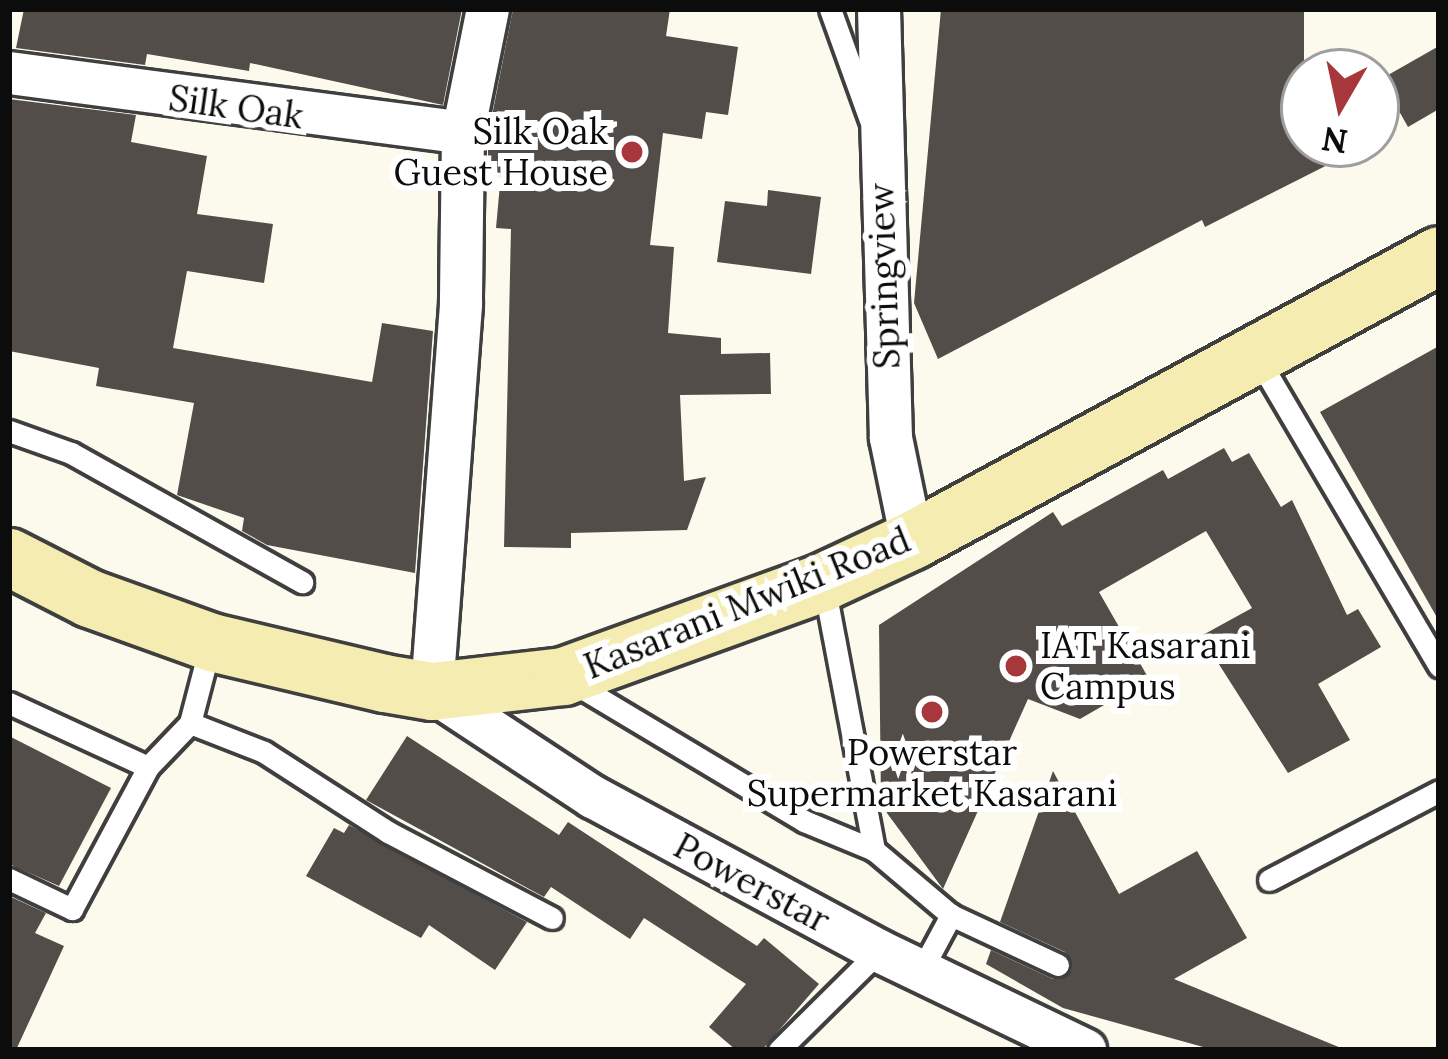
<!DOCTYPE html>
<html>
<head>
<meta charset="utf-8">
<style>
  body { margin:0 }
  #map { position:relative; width:1448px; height:1059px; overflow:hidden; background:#fcf9ed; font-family:Lora,serif }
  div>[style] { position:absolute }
  .building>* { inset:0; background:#534d4a }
  .roads { filter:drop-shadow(3px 0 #3f3f3f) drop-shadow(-3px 0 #3f3f3f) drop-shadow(0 3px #3f3f3f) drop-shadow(0 -3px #3f3f3f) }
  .service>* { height:21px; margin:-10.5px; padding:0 10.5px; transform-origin:10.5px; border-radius:10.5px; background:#fff }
  .minor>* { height:42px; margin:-21px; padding:0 21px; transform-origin:21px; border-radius:21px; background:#fff }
  .secondary>* { height:57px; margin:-28.5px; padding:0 28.5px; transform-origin:28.5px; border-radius:28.5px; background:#f4ecb0 }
  .dots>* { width:33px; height:33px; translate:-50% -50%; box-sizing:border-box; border:6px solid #fff; border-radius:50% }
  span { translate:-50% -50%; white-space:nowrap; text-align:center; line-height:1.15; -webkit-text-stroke:12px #fff; paint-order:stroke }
  .street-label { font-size:36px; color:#0c0c0c }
  .poi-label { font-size:36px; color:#0c0c0c }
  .right { translate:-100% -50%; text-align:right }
  .left { translate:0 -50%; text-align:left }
  .frame { position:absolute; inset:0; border:12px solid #0c0c0c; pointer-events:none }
  .north { position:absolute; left:1280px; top:48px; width:120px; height:120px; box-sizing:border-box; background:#fff; border:3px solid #9e9e9e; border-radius:50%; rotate:189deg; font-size:33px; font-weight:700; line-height:48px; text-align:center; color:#0c0c0c }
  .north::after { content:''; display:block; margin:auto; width:42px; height:54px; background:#a8373c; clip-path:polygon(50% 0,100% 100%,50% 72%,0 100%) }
</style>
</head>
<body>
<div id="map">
  <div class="building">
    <i style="clip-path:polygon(24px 9px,462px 9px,443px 105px,250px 63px,249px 71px,147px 54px,145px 65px,16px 48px)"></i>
    <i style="clip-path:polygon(513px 9px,670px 9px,666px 36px,738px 47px,728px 115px,706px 112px,702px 139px,663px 133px,650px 245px,674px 247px,668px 333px,721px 338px,721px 354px,770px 353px,771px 394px,680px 395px,684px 481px,706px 477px,687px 530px,571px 533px,571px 548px,504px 547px,511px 229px,496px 228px,501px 173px,488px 171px,488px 136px)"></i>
    <i style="clip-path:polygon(941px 9px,1304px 9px,1304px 144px,1369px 144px,1205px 227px,1202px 220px,938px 359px,914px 303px)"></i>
    <i style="clip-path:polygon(1439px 46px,1439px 109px,1408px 127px,1381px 79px)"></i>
    <i style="clip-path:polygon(9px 99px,136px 115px,131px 142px,207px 156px,197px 214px,273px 224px,264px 283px,187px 271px,173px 348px,372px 382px,382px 323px,433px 331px,415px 573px,267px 545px,242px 531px,244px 518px,177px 495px,194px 403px,96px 386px,99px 368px,9px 351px)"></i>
    <i style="clip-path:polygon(768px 190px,821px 197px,811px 274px,717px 262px,725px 201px,767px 206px)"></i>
    <i style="clip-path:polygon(1439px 346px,1439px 621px,1320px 412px)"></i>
    <i style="clip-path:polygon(1224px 448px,1232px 462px,1249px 453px,1281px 507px,1292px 500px,1347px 615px,1358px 609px,1381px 647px,1318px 684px,1350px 740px,1288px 773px,1201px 636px,1252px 608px,1206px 531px,1099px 592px,1149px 679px,1080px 719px,1028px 699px,943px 889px,881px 805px,879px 625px,1053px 512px,1062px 526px,1163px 470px,1168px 479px)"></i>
    <i style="clip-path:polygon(9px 736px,111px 788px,59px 886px,9px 864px)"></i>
    <i style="clip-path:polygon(407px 736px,559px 835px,568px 822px,757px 946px,764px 938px,819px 984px,762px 1050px,736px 1050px,709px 1027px,746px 984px,644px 918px,630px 939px,551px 887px,544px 897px,366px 800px)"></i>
    <i style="clip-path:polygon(1053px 771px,1119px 894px,1197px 851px,1247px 938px,1174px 979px,1346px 1050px,1214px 1050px,1063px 1008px,986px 964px,991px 950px,1053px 979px,1072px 970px,1065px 952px,1000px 922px)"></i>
    <i style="clip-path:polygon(349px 825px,527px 922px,495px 970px,429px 925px,421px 938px,306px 876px,334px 828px,344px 833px)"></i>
    <i style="clip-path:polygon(9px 896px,46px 913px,35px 933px,64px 946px,16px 1050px,9px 1050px)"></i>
  </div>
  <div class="roads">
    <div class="service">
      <i style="left:830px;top:9px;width:118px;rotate:70.2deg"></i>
      <i style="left:1257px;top:357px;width:359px;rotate:59.5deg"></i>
      <i style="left:9px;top:431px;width:66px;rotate:19.5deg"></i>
      <i style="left:71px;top:453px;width:265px;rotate:29.2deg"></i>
      <i style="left:824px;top:585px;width:270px;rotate:79.3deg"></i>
      <i style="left:570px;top:681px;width:273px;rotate:30.9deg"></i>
      <i style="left:804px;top:821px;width:76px;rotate:22.5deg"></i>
      <i style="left:874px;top:850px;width:101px;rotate:40.2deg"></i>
      <i style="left:9px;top:703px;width:153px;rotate:24.7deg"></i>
      <i style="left:190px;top:723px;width:79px;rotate:21.4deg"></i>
      <i style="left:264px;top:752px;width:148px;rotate:32.8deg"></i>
      <i style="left:388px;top:832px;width:185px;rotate:27.7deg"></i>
      <i style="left:9px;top:879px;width:70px;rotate:25.5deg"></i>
      <i style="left:72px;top:909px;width:161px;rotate:-61.8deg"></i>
      <i style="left:148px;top:767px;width:61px;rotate:-46.3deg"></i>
      <i style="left:190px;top:723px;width:80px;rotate:-75.4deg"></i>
      <i style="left:1269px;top:880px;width:192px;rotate:-27.6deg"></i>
      <i style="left:921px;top:971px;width:64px;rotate:-61.8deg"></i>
      <i style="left:951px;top:915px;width:118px;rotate:25deg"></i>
      <i style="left:779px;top:1050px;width:141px;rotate:-44.7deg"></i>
    </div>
    <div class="minor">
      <i style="left:488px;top:9px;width:126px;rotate:101.4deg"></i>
      <i style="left:463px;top:133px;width:172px;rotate:90.7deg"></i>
      <i style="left:461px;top:305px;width:387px;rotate:94.3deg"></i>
      <i style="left:432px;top:691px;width:193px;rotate:33.4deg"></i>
      <i style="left:593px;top:797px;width:325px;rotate:28.3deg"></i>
      <i style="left:879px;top:951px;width:229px;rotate:25.7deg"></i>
      <i style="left:879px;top:9px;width:429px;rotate:88.4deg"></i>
      <i style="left:891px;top:438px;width:104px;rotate:78.4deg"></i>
      <i style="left:9px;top:73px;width:458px;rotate:7.5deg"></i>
    </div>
    <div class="secondary">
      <i style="left:9px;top:557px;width:90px;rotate:27.1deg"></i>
      <i style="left:89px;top:598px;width:130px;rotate:19.8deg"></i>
      <i style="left:211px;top:642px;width:178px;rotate:13.3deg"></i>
      <i style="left:384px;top:683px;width:49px;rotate:9.5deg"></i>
      <i style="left:432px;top:691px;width:132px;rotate:-6.5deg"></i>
      <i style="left:563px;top:676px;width:276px;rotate:-19.9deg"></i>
      <i style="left:822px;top:582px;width:99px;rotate:-25deg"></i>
      <i style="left:912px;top:540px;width:599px;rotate:-28.4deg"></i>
    </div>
  </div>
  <div class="dots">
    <i style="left:632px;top:152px;background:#a8373c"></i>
    <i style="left:1016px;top:666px;background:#a8373c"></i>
    <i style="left:932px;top:712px;background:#a8373c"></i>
  </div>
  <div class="street-label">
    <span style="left:236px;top:107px;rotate:8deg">Silk Oak</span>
    <span style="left:884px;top:276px;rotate:-92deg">Springview</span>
    <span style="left:747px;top:603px;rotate:-22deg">Kasarani Mwiki Road</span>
    <span style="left:752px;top:883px;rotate:28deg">Powerstar</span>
  </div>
  <div class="poi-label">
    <span class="right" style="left:608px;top:152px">Silk Oak<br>Guest House</span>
    <span class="left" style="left:1040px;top:666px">IAT Kasarani<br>Campus</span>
    <span style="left:932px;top:773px">Powerstar<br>Supermarket Kasarani</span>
  </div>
  <div class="frame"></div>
  <div class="north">N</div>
</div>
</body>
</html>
